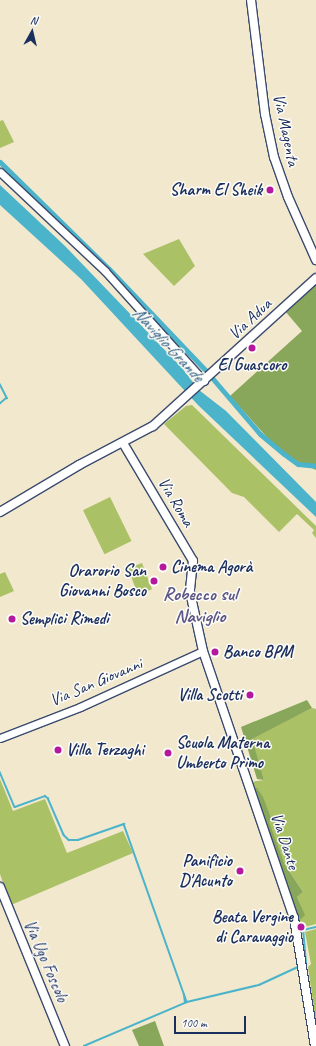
<!DOCTYPE html>
<html>
<head>
<meta charset="utf-8">
<style>
  body { margin:0 }
  #map { position:relative; width:316px; height:1046px; overflow:hidden; background:#f1e8ce; font-family:Caveat,sans-serif }
  div>[style] { position:absolute }
  .green>* { inset:0; background:#abc166; transform-origin:0 0 }
  .forest>* { inset:0; background:#88a75b }
  .water>* { inset:0; background:#4bb3ca }
  .stream>* { height:1.5px; margin:-0.75px; padding:0 0.75px; transform-origin:0.75px; border-radius:0.75px; background:#4bb3ca }
  .canal>* { height:5px; margin:-2.5px; padding:0 2.5px; transform-origin:2.5px; border-radius:2.5px; background:#4bb3ca }
  .roads { filter:drop-shadow(1px 0 #3b4b6f) drop-shadow(-1px 0 #3b4b6f) drop-shadow(0 1px #3b4b6f) drop-shadow(0 -1px #3b4b6f) }
  .secondary>* { height:7px; margin:-3.5px; padding:0 3.5px; transform-origin:3.5px; border-radius:3.5px; background:#fff }
  .primary>* { height:8px; margin:-4px; padding:0 4px; transform-origin:4px; border-radius:4px; background:#fff }
  .dots>* { width:11px; height:11px; translate:-50% -50%; box-sizing:border-box; border:2px solid #fdfcf7; border-radius:50% }
  span { translate:-50% -50%; white-space:nowrap; text-align:center; line-height:1.15; -webkit-text-stroke:3px #fdfcf7; paint-order:stroke }
  .street-label { font-size:17px; color:#1b2f5e }
  .poi-label { font-size:17px; color:#1b2f5e; font-weight:700 }
  .right { translate:-100% -50%; text-align:right }
  .left { translate:0 -50%; text-align:left }
  .water-label { font-size:18px; color:#2c5d84; font-style:italic }
  .quarter-label { font-size:19px; color:#5c5687; font-weight:700 }
  .north { position:absolute; left:12px; top:12px; width:40px; height:40px; -webkit-text-stroke:3px #fdfcf7; paint-order:stroke; rotate:8deg; font-size:11px; font-weight:700; line-height:16px; text-align:center; color:#1b2f5e }
  .north::after { content:''; display:block; margin:auto; width:14px; height:18px; background:#1b2f5e; clip-path:polygon(50% 0,100% 100%,50% 72%,0 100%) }
  .scale { position:absolute; left:174px; top:1016px; width:72px; height:18px; box-sizing:border-box; border:2px solid #1b2f5e; border-top:0; padding-left:5px; font-size:12px; line-height:14px; white-space:nowrap; color:#1b2f5e; -webkit-text-stroke:3px #fdfcf7; paint-order:stroke }
</style>
</head>
<body>
<div id="map">
  <div class="green">
    <i style="clip-path:polygon(3px 120px,14px 142px,0 148px,0 121px)"></i>
    <i style="clip-path:polygon(179px 239px,195px 266px,174px 286px,143px 254px)"></i>
    <i style="clip-path:polygon(192px 405px,316px 526px,316px 538px,312px 533px,314px 530px,297px 514px,279px 532px,244px 497px,232px 493px,164px 424px,186px 406px)"></i>
    <i style="left:110px;top:497px;width:49px;height:30px;rotate:64deg"></i>
    <i style="left:142px;top:563px;width:28px;height:15px;rotate:69deg"></i>
    <i style="clip-path:polygon(5px 572px,14px 591px,0 597px,0 574px)"></i>
    <i style="clip-path:polygon(312px 708px,316px 709px,316px 924px,301px 928px,299px 921px,304px 915px,297px 897px,303px 892px,285px 865px,251px 782px,264px 780px,251px 739px)"></i>
    <i style="clip-path:polygon(0 779px,13px 811px,45px 799px,67px 853px,123px 831px,133px 853px,11px 905px,0 874px)"></i>
    <i style="clip-path:polygon(316px 929px,316px 1023px,308px 967px,311px 964px,305px 932px)"></i>
  </div>
  <div class="forest">
    <i style="clip-path:polygon(316px 281px,316px 470px,282px 454px,230px 396px,302px 331px,285px 311px)"></i>
    <i style="clip-path:polygon(307px 700px,312px 708px,252px 739px,264px 780px,257px 779px,241px 727px)"></i>
    <i style="clip-path:polygon(253px 787px,257px 788px,263px 797px,271px 818px,269px 822px,285px 865px,303px 892px,297px 897px,305px 915px,299px 921px)"></i>
    <i style="clip-path:polygon(155px 1021px,164px 1046px,139px 1046px,132px 1030px)"></i>
  </div>
  <div class="water">
    <i style="clip-path:polygon(0 185px,65px 246px,182px 368px,199px 390px,226px 411px,316px 502px,316px 517px,198px 405px,81px 279px,0 205px)"></i>
  </div>
  <div class="stream">
    <i style="left:0;top:384px;width:16px;rotate:63deg"></i>
    <i style="left:7px;top:398px;width:9px;rotate:139deg"></i>
    <i style="left:0;top:772px;width:38px;rotate:67deg"></i>
    <i style="left:15px;top:807px;width:32px;rotate:-20deg"></i>
    <i style="left:45px;top:796px;width:4px;rotate:34deg"></i>
    <i style="left:48px;top:798px;width:40px;rotate:66.6deg"></i>
    <i style="left:64px;top:835px;width:7px;rotate:45deg"></i>
    <i style="left:69px;top:840px;width:9px"></i>
    <i style="left:78px;top:840px;width:49px;rotate:-19.2deg"></i>
    <i style="left:124px;top:824px;width:189px;rotate:70.5deg"></i>
    <i style="left:187px;top:1002px;width:74px;rotate:-13.3deg"></i>
    <i style="left:259px;top:985px;width:43px;rotate:-24.8deg"></i>
    <i style="left:306px;top:963px;width:33px;rotate:-95deg"></i>
    <i style="left:303px;top:930px;width:13px;rotate:-13deg"></i>
    <i style="left:84px;top:1046px;width:110px;rotate:-23.1deg"></i>
    <i style="left:185px;top:1003px;width:8px;rotate:-97deg"></i>
  </div>
  <div class="canal">
    <i style="left:0;top:162px;width:153px;rotate:44.5deg"></i>
    <i style="left:109px;top:269px;width:142px;rotate:46.4deg"></i>
    <i style="left:213px;top:379px;width:72px;rotate:49.5deg"></i>
    <i style="left:260px;top:434px;width:31px;rotate:40deg"></i>
    <i style="left:284px;top:454px;width:17px;rotate:36deg"></i>
    <i style="left:298px;top:464px;width:18px;rotate:6deg"></i>
  </div>
  <div class="roads">
    <div class="secondary">
      <i style="left:0;top:172px;width:144px;rotate:43.3deg"></i>
      <i style="left:105px;top:271px;width:148px;rotate:48deg"></i>
      <i style="left:0;top:738px;width:86px;rotate:-21.2deg"></i>
      <i style="left:80px;top:707px;width:135px;rotate:-24.5deg"></i>
    </div>
    <div class="primary">
      <i style="left:251px;top:0;width:115px;rotate:83deg"></i>
      <i style="left:265px;top:114px;width:44px;rotate:78.2deg"></i>
      <i style="left:274px;top:157px;width:42px;rotate:70.7deg"></i>
      <i style="left:288px;top:197px;width:69px;rotate:66deg"></i>
      <i style="left:123px;top:443px;width:137px;rotate:59.3deg"></i>
      <i style="left:193px;top:561px;width:31px;rotate:96deg"></i>
      <i style="left:190px;top:592px;width:60px;rotate:77.6deg"></i>
      <i style="left:203px;top:651px;width:282px;rotate:71.2deg"></i>
      <i style="left:294px;top:918px;width:130px;rotate:80.7deg"></i>
      <i style="left:0;top:512px;width:92px;rotate:-30.7deg"></i>
      <i style="left:79px;top:465px;width:84px;rotate:-27.8deg"></i>
      <i style="left:153px;top:426px;width:220px;rotate:-42.2deg"></i>
      <i style="left:0;top:887px;width:172px;rotate:67.8deg"></i>
    </div>
  </div>
  <div class="dots">
    <i style="left:270px;top:190px;background:#b5179e"></i>
    <i style="left:252px;top:348px;background:#b5179e"></i>
    <i style="left:163px;top:567px;background:#b5179e"></i>
    <i style="left:154px;top:581px;background:#b5179e"></i>
    <i style="left:12px;top:619px;background:#b5179e"></i>
    <i style="left:215px;top:652px;background:#b5179e"></i>
    <i style="left:250px;top:695px;background:#b5179e"></i>
    <i style="left:58px;top:750px;background:#b5179e"></i>
    <i style="left:168px;top:753px;background:#b5179e"></i>
    <i style="left:240px;top:871px;background:#b5179e"></i>
    <i style="left:301px;top:927px;background:#b5179e"></i>
  </div>
  <div class="street-label">
    <span style="left:286px;top:130px;rotate:78deg">Via Magenta</span>
    <span style="left:250px;top:319px;rotate:-43deg">Via Adua</span>
    <span style="left:176px;top:502px;rotate:59deg">Via Roma</span>
    <span style="left:96px;top:682px;rotate:-23deg">Via San Giovanni</span>
    <span style="left:285px;top:841px;rotate:72deg">Via Dante</span>
    <span style="left:46px;top:961px;rotate:67deg">Via Ugo Foscolo</span>
  </div>
  <div class="poi-label">
    <span class="right" style="left:262px;top:190px">Sharm El Sheik</span>
    <span style="left:252px;top:365px">El Guascoro</span>
    <span class="left" style="left:171px;top:567px">Cinema Agorà</span>
    <span class="right" style="left:146px;top:581px">Orarorio San<br>Giovanni Bosco</span>
    <span class="left" style="left:20px;top:619px">Semplici Rimedi</span>
    <span class="left" style="left:223px;top:652px">Banco BPM</span>
    <span class="right" style="left:242px;top:695px">Villa Scotti</span>
    <span class="left" style="left:176px;top:753px">Scuola Materna<br>Umberto Primo</span>
    <span class="left" style="left:66px;top:750px">Villa Terzaghi</span>
    <span class="right" style="left:232px;top:871px">Panificio<br>D'Acunto</span>
    <span class="right" style="left:293px;top:927px">Beata Vergine<br>di Caravaggio</span>
  </div>
  <div class="water-label">
    <span style="left:168px;top:344px;rotate:47deg">Naviglio Grande</span>
  </div>
  <div class="quarter-label">
    <span style="left:200px;top:606px">Robecco sul<br>Naviglio</span>
  </div>
  <div class="north">N</div>
  <div class="scale">100 m</div>
</div>
</body>
</html>
